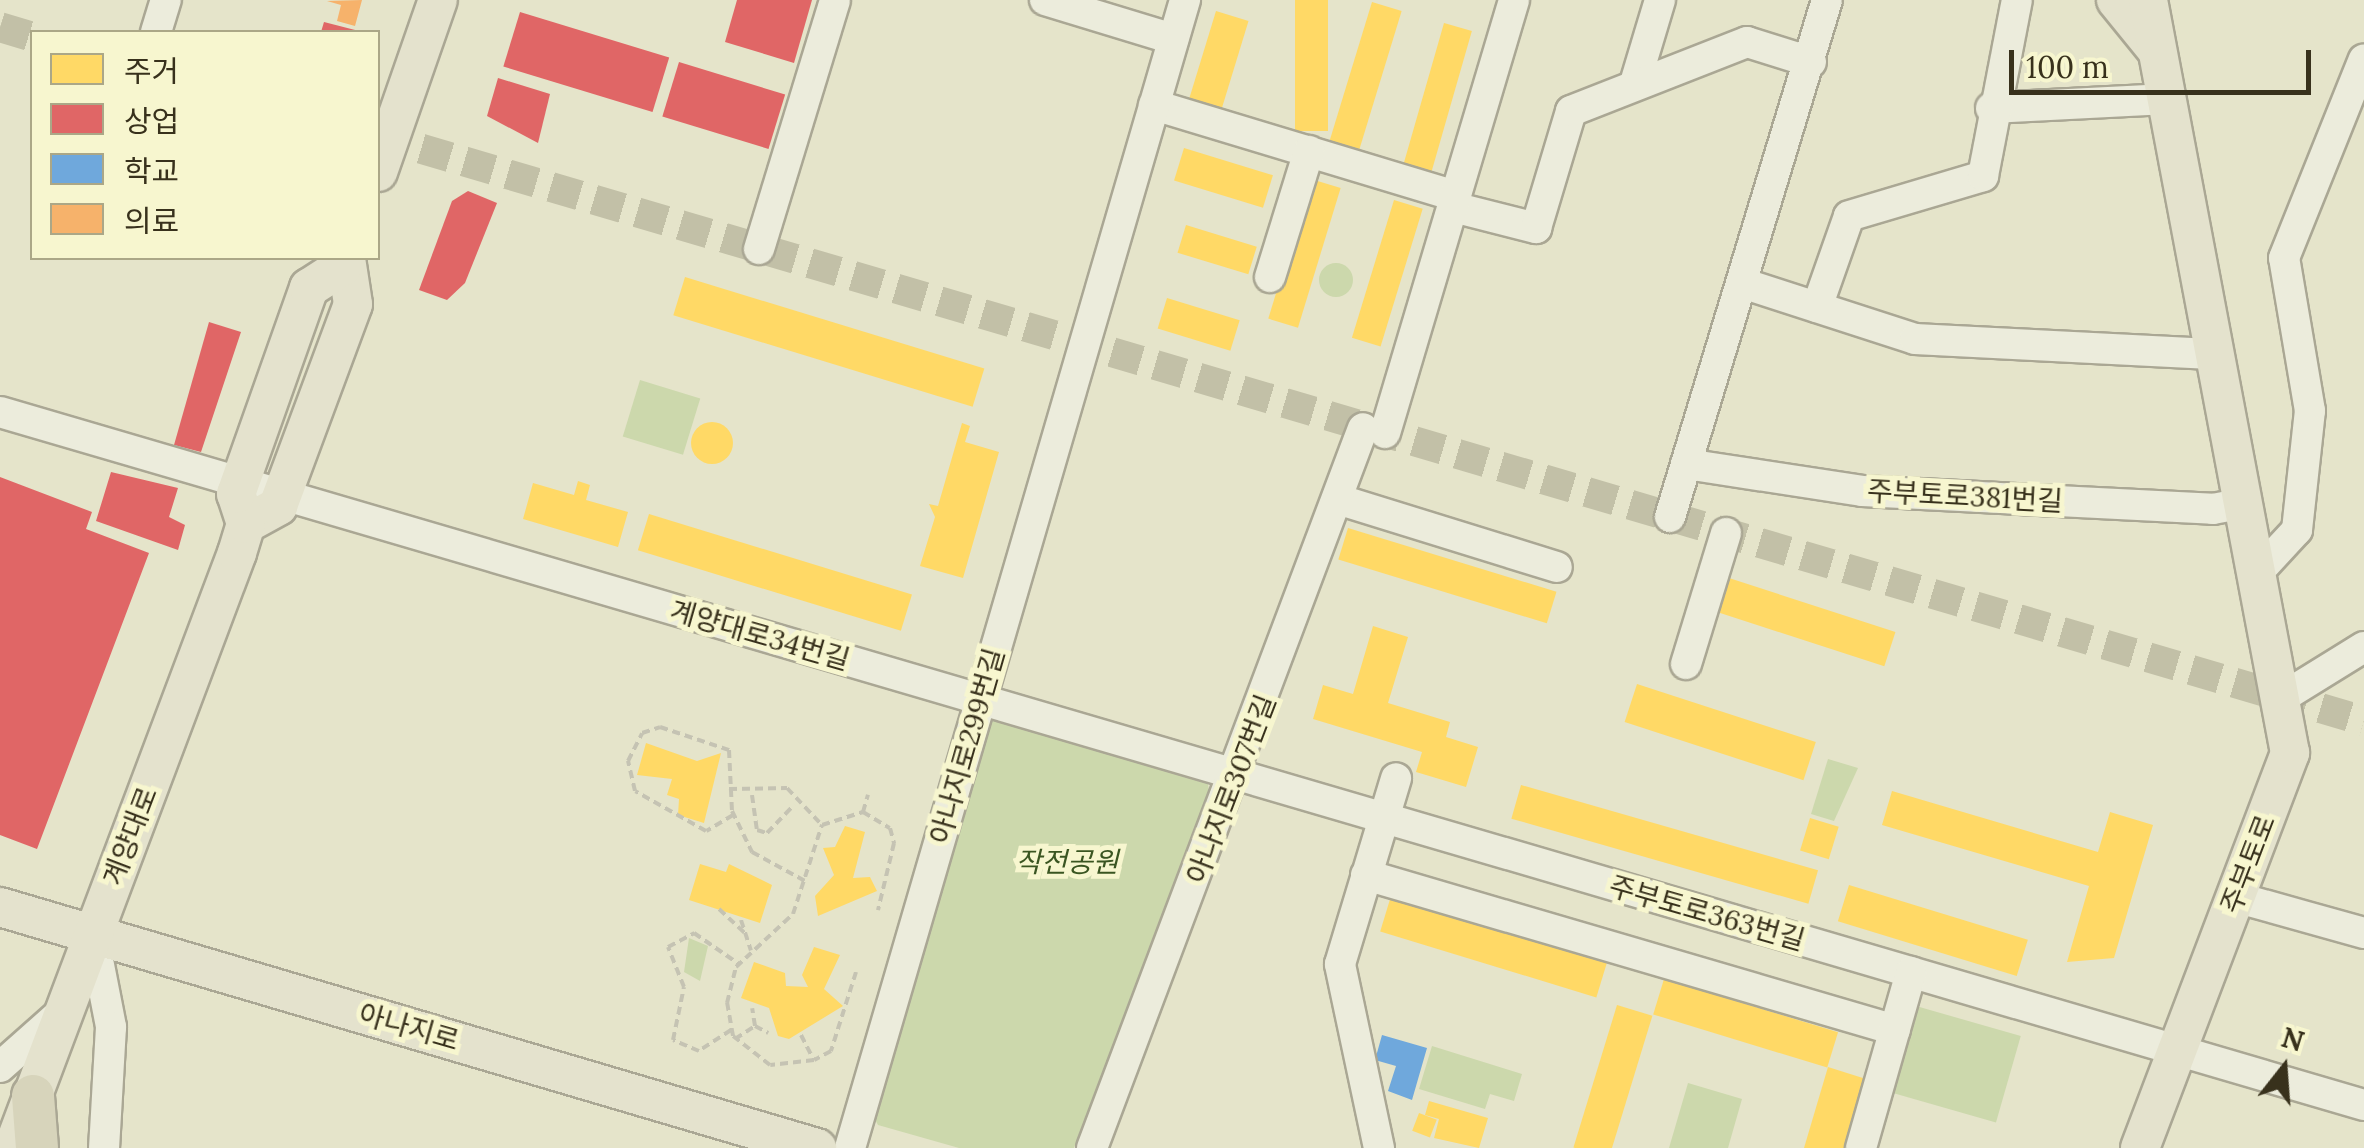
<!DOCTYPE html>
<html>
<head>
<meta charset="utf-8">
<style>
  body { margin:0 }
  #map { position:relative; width:2364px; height:1148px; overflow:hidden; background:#e5e4ca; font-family:Lora,"Noto Sans KR",serif }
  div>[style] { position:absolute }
  .green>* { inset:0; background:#ccd8ac; transform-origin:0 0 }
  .round { border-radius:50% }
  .homes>* { inset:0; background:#ffd966; transform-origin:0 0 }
  .shops>* { inset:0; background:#e06666; transform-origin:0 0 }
  .schools>* { inset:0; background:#6fa8dc }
  .health>* { inset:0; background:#f6b26b }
  .minor-tunnel>* { height:30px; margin-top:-15px; transform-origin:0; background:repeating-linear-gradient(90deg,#c2c0a7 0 30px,transparent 0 45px) }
  .path>* { height:4px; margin-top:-2px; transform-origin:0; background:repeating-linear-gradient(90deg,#c5c3b3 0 8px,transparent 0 13px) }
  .roads { filter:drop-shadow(2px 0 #aaa794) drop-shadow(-2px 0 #aaa794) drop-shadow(0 2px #aaa794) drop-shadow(0 -2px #aaa794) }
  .minor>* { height:30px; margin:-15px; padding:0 15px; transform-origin:15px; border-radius:15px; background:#ececdc }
  .major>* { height:38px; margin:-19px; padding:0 19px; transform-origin:19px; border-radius:19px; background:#e4e2cd }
  .highway>* { height:42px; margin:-21px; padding:0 21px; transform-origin:21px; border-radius:21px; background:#d7d4bb }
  span { translate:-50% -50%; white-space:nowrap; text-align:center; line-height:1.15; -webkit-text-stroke:10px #f7f6cf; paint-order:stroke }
  .street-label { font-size:28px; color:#38311c }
  .park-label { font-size:28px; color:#3a5521; font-style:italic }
  .legend { position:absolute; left:30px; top:30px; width:350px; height:230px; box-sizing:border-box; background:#f7f6cf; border:2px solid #aba787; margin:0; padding:12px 18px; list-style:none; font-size:30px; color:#38311c }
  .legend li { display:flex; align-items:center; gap:20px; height:50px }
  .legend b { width:50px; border:2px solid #aba787 }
  .north { position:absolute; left:2234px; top:1018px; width:100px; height:100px; -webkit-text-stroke:8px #f7f6cf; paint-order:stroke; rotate:17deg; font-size:28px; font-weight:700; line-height:40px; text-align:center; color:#38311c }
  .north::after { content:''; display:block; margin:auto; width:35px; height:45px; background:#38311c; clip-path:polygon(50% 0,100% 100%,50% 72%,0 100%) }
  .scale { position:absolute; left:2009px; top:50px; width:302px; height:45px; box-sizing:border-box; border:5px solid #38311c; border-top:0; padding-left:12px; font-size:30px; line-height:35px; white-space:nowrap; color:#38311c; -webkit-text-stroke:8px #f7f6cf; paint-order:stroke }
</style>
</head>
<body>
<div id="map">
  <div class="green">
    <i class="round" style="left:1319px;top:263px;width:34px;height:34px"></i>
    <i style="left:640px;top:380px;width:63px;height:59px;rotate:17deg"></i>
    <i style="clip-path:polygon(992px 720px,1208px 784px,1211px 805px,1074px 1148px,959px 1148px,878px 1125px,872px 1114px)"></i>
    <i style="clip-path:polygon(1828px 759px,1858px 768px,1834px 821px,1811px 814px)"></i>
    <i style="clip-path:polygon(689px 938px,708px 946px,700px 981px,684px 972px)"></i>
    <i style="left:1916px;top:1006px;width:109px;height:90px;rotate:16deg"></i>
    <i style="clip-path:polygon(1432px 1046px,1522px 1074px,1514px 1101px,1490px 1094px,1485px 1109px,1419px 1089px)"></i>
    <i style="clip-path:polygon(1688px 1083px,1742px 1099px,1728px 1148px,1669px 1148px)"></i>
  </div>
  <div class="homes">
    <i style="left:1295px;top:0;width:33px;height:131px"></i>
    <i style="left:1372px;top:2px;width:31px;height:151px;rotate:17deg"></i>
    <i style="left:1216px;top:11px;width:34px;height:98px;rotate:17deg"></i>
    <i style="left:1444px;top:23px;width:29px;height:154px;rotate:16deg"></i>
    <i style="left:1184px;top:148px;width:93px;height:34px;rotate:17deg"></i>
    <i style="left:1311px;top:179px;width:31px;height:146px;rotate:17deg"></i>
    <i style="left:1394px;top:200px;width:30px;height:144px;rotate:17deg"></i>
    <i style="left:1186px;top:225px;width:74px;height:29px;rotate:17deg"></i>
    <i style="left:685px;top:277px;width:313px;height:40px;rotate:17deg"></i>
    <i style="left:1167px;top:298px;width:76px;height:32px;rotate:17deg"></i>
    <i class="round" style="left:691px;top:422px;width:42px;height:42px"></i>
    <i style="clip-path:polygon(962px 423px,970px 426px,965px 442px,999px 452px,963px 578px,920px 566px,935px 517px,929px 504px,938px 506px)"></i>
    <i style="clip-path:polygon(578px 481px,590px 485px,586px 500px,628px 512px,618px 547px,523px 519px,533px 483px,574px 495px)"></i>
    <i style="left:649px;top:514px;width:275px;height:38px;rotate:17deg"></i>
    <i style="left:1348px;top:528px;width:218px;height:33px;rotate:17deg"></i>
    <i style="left:1729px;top:578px;width:175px;height:36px;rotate:18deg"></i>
    <i style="clip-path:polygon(1373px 626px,1408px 637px,1388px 703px,1450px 722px,1446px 737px,1478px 747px,1466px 787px,1416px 772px,1422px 752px,1313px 719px,1323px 685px,1353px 694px)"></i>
    <i style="left:1637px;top:684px;width:188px;height:40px;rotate:18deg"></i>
    <i style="clip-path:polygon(646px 743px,697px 761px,721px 753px,704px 823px,678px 815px,679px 799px,667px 795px,672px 779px,637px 775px)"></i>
    <i style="left:1521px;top:785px;width:309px;height:35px;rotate:16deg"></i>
    <i style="clip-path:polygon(1892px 791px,2098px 852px,2110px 812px,2153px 825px,2114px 958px,2067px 962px,2089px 886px,1882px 825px)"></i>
    <i style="left:1810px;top:818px;width:30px;height:34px;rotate:17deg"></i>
    <i style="clip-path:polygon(845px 826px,865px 832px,853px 878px,870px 877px,877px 891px,818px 916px,815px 896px,834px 875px,823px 848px,835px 847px)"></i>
    <i style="clip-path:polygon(700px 864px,726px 872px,729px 864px,772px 885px,760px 923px,689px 900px)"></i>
    <i style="left:1849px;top:885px;width:187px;height:38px;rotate:17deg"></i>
    <i style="left:1391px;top:896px;width:226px;height:37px;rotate:17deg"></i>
    <i style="clip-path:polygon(814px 947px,840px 955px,824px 989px,843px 1006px,789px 1039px,778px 1036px,769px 1008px,741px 998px,754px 962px,785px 973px,786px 986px,808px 987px,802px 975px)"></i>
    <i style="left:1664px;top:979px;width:182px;height:37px;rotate:17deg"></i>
    <i style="left:1617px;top:1005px;width:37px;height:149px;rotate:17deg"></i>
    <i style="clip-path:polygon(1828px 1067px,1866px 1079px,1845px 1148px,1804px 1148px)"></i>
    <i style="clip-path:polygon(1429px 1101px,1488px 1118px,1479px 1148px,1434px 1138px,1439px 1119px,1425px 1115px)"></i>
    <i style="left:1419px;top:1113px;width:19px;height:19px;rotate:21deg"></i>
  </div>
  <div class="shops">
    <i style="clip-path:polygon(737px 0,812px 0,794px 63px,725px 42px)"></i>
    <i style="left:520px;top:12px;width:156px;height:57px;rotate:17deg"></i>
    <i style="clip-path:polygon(324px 22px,359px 31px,359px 32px,321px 32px)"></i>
    <i style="left:679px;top:62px;width:111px;height:57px;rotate:17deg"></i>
    <i style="clip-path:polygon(498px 78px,550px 94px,538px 143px,487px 116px)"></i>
    <i style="clip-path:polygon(468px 191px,497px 203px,465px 283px,447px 300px,419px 290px,452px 201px)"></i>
    <i style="clip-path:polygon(209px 322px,241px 332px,201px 452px,174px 445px)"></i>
    <i style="clip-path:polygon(111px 472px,178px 488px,169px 517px,185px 525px,178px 550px,96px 521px)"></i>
    <i style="clip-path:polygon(0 477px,92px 512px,86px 529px,149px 553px,37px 849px,0 835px)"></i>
  </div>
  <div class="schools">
    <i style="clip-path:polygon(1382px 1035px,1427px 1048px,1412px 1100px,1388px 1091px,1396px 1066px,1375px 1060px)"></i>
  </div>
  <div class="health">
    <i style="clip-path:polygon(362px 0,355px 26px,337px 21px,341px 5px,327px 1px)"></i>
  </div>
  <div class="minor-tunnel">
    <i style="left:0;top:27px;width:34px;rotate:17deg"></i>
    <i style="left:378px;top:136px;width:2070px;rotate:16.41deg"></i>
  </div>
  <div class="path">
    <i style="left:729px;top:789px;width:58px;rotate:-1deg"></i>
    <i style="left:787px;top:788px;width:51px;rotate:46.6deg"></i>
    <i style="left:752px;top:795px;width:35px;rotate:82deg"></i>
    <i style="left:757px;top:830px;width:10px;rotate:17deg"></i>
    <i style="left:767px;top:833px;width:39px;rotate:-46deg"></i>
    <i style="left:863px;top:812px;width:31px;rotate:31deg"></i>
    <i style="left:890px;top:828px;width:16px;rotate:75deg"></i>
    <i style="left:894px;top:843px;width:69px;rotate:103.4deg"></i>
    <i style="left:733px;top:815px;width:31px;rotate:149deg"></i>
    <i style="left:706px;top:831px;width:81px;rotate:-150.6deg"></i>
    <i style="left:635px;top:791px;width:31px;rotate:-103deg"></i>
    <i style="left:628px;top:761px;width:31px;rotate:-63deg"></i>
    <i style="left:642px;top:733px;width:19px;rotate:-18deg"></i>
    <i style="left:660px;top:727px;width:73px;rotate:18.4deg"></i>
    <i style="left:729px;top:750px;width:61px;rotate:87.2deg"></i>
    <i style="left:732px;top:811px;width:46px;rotate:64deg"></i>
    <i style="left:752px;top:852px;width:60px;rotate:28.7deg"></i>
    <i style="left:719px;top:909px;width:35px;rotate:43deg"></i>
    <i style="left:741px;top:920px;width:32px;rotate:72deg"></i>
    <i style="left:856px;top:972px;width:83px;rotate:107.6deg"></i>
    <i style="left:831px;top:1051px;width:19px;rotate:152deg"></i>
    <i style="left:814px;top:1060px;width:44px;rotate:173.5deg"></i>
    <i style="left:770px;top:1065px;width:47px;rotate:-141.9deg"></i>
    <i style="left:733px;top:1036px;width:34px;rotate:-100deg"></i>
    <i style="left:727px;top:1003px;width:37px;rotate:-76deg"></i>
    <i style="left:736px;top:967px;width:78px;rotate:-42.9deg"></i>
    <i style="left:793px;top:914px;width:94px;rotate:-72deg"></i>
    <i style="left:822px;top:825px;width:43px;rotate:-17.6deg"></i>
    <i style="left:863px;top:812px;width:18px;rotate:-74deg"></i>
    <i style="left:755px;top:1026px;width:15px;rotate:28deg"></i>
    <i style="left:731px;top:1030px;width:38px;rotate:147deg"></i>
    <i style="left:699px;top:1051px;width:28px;rotate:-157deg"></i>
    <i style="left:673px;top:1040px;width:54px;rotate:-78.3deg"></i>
    <i style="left:684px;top:987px;width:43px;rotate:-111.8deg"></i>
    <i style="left:668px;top:947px;width:30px;rotate:-28deg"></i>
    <i style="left:694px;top:933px;width:55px;rotate:34.6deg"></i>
    <i style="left:801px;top:1035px;width:28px;rotate:63deg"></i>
    <i style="left:735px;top:1039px;width:24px;rotate:-33deg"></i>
    <i style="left:755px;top:1026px;width:18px;rotate:-99deg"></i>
  </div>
  <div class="roads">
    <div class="minor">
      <i style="left:1045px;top:0;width:134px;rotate:16.9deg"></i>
      <i style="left:156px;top:32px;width:34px;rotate:-73deg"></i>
      <i style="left:1636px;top:80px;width:84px;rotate:-73.3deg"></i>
      <i style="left:1154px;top:105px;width:315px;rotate:16.8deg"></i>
      <i style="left:1991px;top:108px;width:176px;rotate:-2.9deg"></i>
      <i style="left:1453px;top:207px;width:86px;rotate:14.2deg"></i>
      <i style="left:1536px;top:228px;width:122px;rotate:-73.3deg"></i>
      <i style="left:1571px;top:111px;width:189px;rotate:-21.4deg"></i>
      <i style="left:1747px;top:42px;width:67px;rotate:17.4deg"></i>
      <i style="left:759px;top:249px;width:260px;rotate:-73deg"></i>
      <i style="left:1270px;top:277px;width:132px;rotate:-72.8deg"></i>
      <i style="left:1742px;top:283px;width:182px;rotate:17.9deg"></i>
      <i style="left:1915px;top:339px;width:301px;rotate:2.9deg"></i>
      <i style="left:1817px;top:307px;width:96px;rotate:-70.6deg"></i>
      <i style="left:1849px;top:216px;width:140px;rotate:-16.6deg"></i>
      <i style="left:1983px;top:176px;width:179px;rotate:-79.1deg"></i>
      <i style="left:0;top:412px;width:2463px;rotate:16.34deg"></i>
      <i style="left:1385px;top:433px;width:452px;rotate:-73.4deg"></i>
      <i style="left:1686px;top:464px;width:178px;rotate:8.7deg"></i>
      <i style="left:1862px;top:491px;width:351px;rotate:2.9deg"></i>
      <i style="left:2213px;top:509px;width:33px;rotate:-11deg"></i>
      <i style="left:1337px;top:499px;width:230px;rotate:17.2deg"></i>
      <i style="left:1670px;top:517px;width:540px;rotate:-73.11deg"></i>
      <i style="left:2259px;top:571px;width:56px;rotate:-47.2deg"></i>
      <i style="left:2297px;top:530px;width:120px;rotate:-83.8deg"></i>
      <i style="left:2310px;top:411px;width:155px;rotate:-99.6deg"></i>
      <i style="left:2284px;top:258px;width:214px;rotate:-68.1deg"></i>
      <i style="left:1686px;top:664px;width:137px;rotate:-73deg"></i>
      <i style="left:2283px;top:697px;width:95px;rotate:-31.7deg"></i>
      <i style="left:1366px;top:875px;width:551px;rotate:16.33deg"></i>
      <i style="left:2235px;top:897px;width:134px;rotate:15.6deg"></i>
      <i style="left:93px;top:934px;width:95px;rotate:79deg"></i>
      <i style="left:111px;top:1027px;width:121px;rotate:93.3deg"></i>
      <i style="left:0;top:1067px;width:84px;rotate:-41.6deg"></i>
      <i style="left:850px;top:1148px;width:1196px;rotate:-73.73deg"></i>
      <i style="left:1092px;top:1148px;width:769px;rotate:-69.37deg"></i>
      <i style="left:1379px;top:1148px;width:188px;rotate:-102deg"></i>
      <i style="left:1340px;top:964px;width:194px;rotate:-73.2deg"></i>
      <i style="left:1861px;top:1148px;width:183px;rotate:-74.1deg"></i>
    </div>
    <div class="major">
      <i style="left:2116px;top:0;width:62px;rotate:50.9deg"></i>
      <i style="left:378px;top:172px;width:182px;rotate:-70.8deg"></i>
      <i style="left:246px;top:524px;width:37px;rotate:-29deg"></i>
      <i style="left:278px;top:506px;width:215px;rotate:-69.6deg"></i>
      <i style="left:353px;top:304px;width:47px;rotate:-98.7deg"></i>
      <i style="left:0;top:907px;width:852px;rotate:16.44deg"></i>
      <i style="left:13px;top:1148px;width:636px;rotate:-69.37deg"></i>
      <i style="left:237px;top:553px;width:30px;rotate:-73deg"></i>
      <i style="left:246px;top:524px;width:32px;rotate:-108deg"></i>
      <i style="left:236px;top:494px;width:219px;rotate:-70.5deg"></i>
      <i style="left:309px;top:288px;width:40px;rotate:-32.9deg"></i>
      <i style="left:2140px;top:1148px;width:423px;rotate:-69.2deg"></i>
      <i style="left:2290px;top:753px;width:766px;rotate:-100.68deg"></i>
    </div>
    <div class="highway">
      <i style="left:33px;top:1096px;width:52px;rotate:85.6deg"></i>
    </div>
  </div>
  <div class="street-label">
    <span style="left:1965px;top:496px;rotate:3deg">주부토로381번길</span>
    <span style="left:760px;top:635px;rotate:16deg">계양대로34번길</span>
    <span style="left:967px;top:746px;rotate:-74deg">아나지로299번길</span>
    <span style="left:1231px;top:789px;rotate:-69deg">아나지로307번길</span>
    <span style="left:130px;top:836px;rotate:-69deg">계양대로</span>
    <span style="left:2248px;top:864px;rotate:-69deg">주부토로</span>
    <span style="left:1707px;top:913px;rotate:16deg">주부토로363번길</span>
    <span style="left:409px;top:1027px;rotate:16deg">아나지로</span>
  </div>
  <div class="park-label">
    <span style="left:1067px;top:862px">작전공원</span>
  </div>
  <ul class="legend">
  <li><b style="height:28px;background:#ffd966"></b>주거</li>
  <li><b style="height:28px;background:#e06666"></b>상업</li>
  <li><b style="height:28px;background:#6fa8dc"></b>학교</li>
  <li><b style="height:28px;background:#f6b26b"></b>의료</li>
  </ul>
  <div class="north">N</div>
  <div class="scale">100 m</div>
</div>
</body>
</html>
